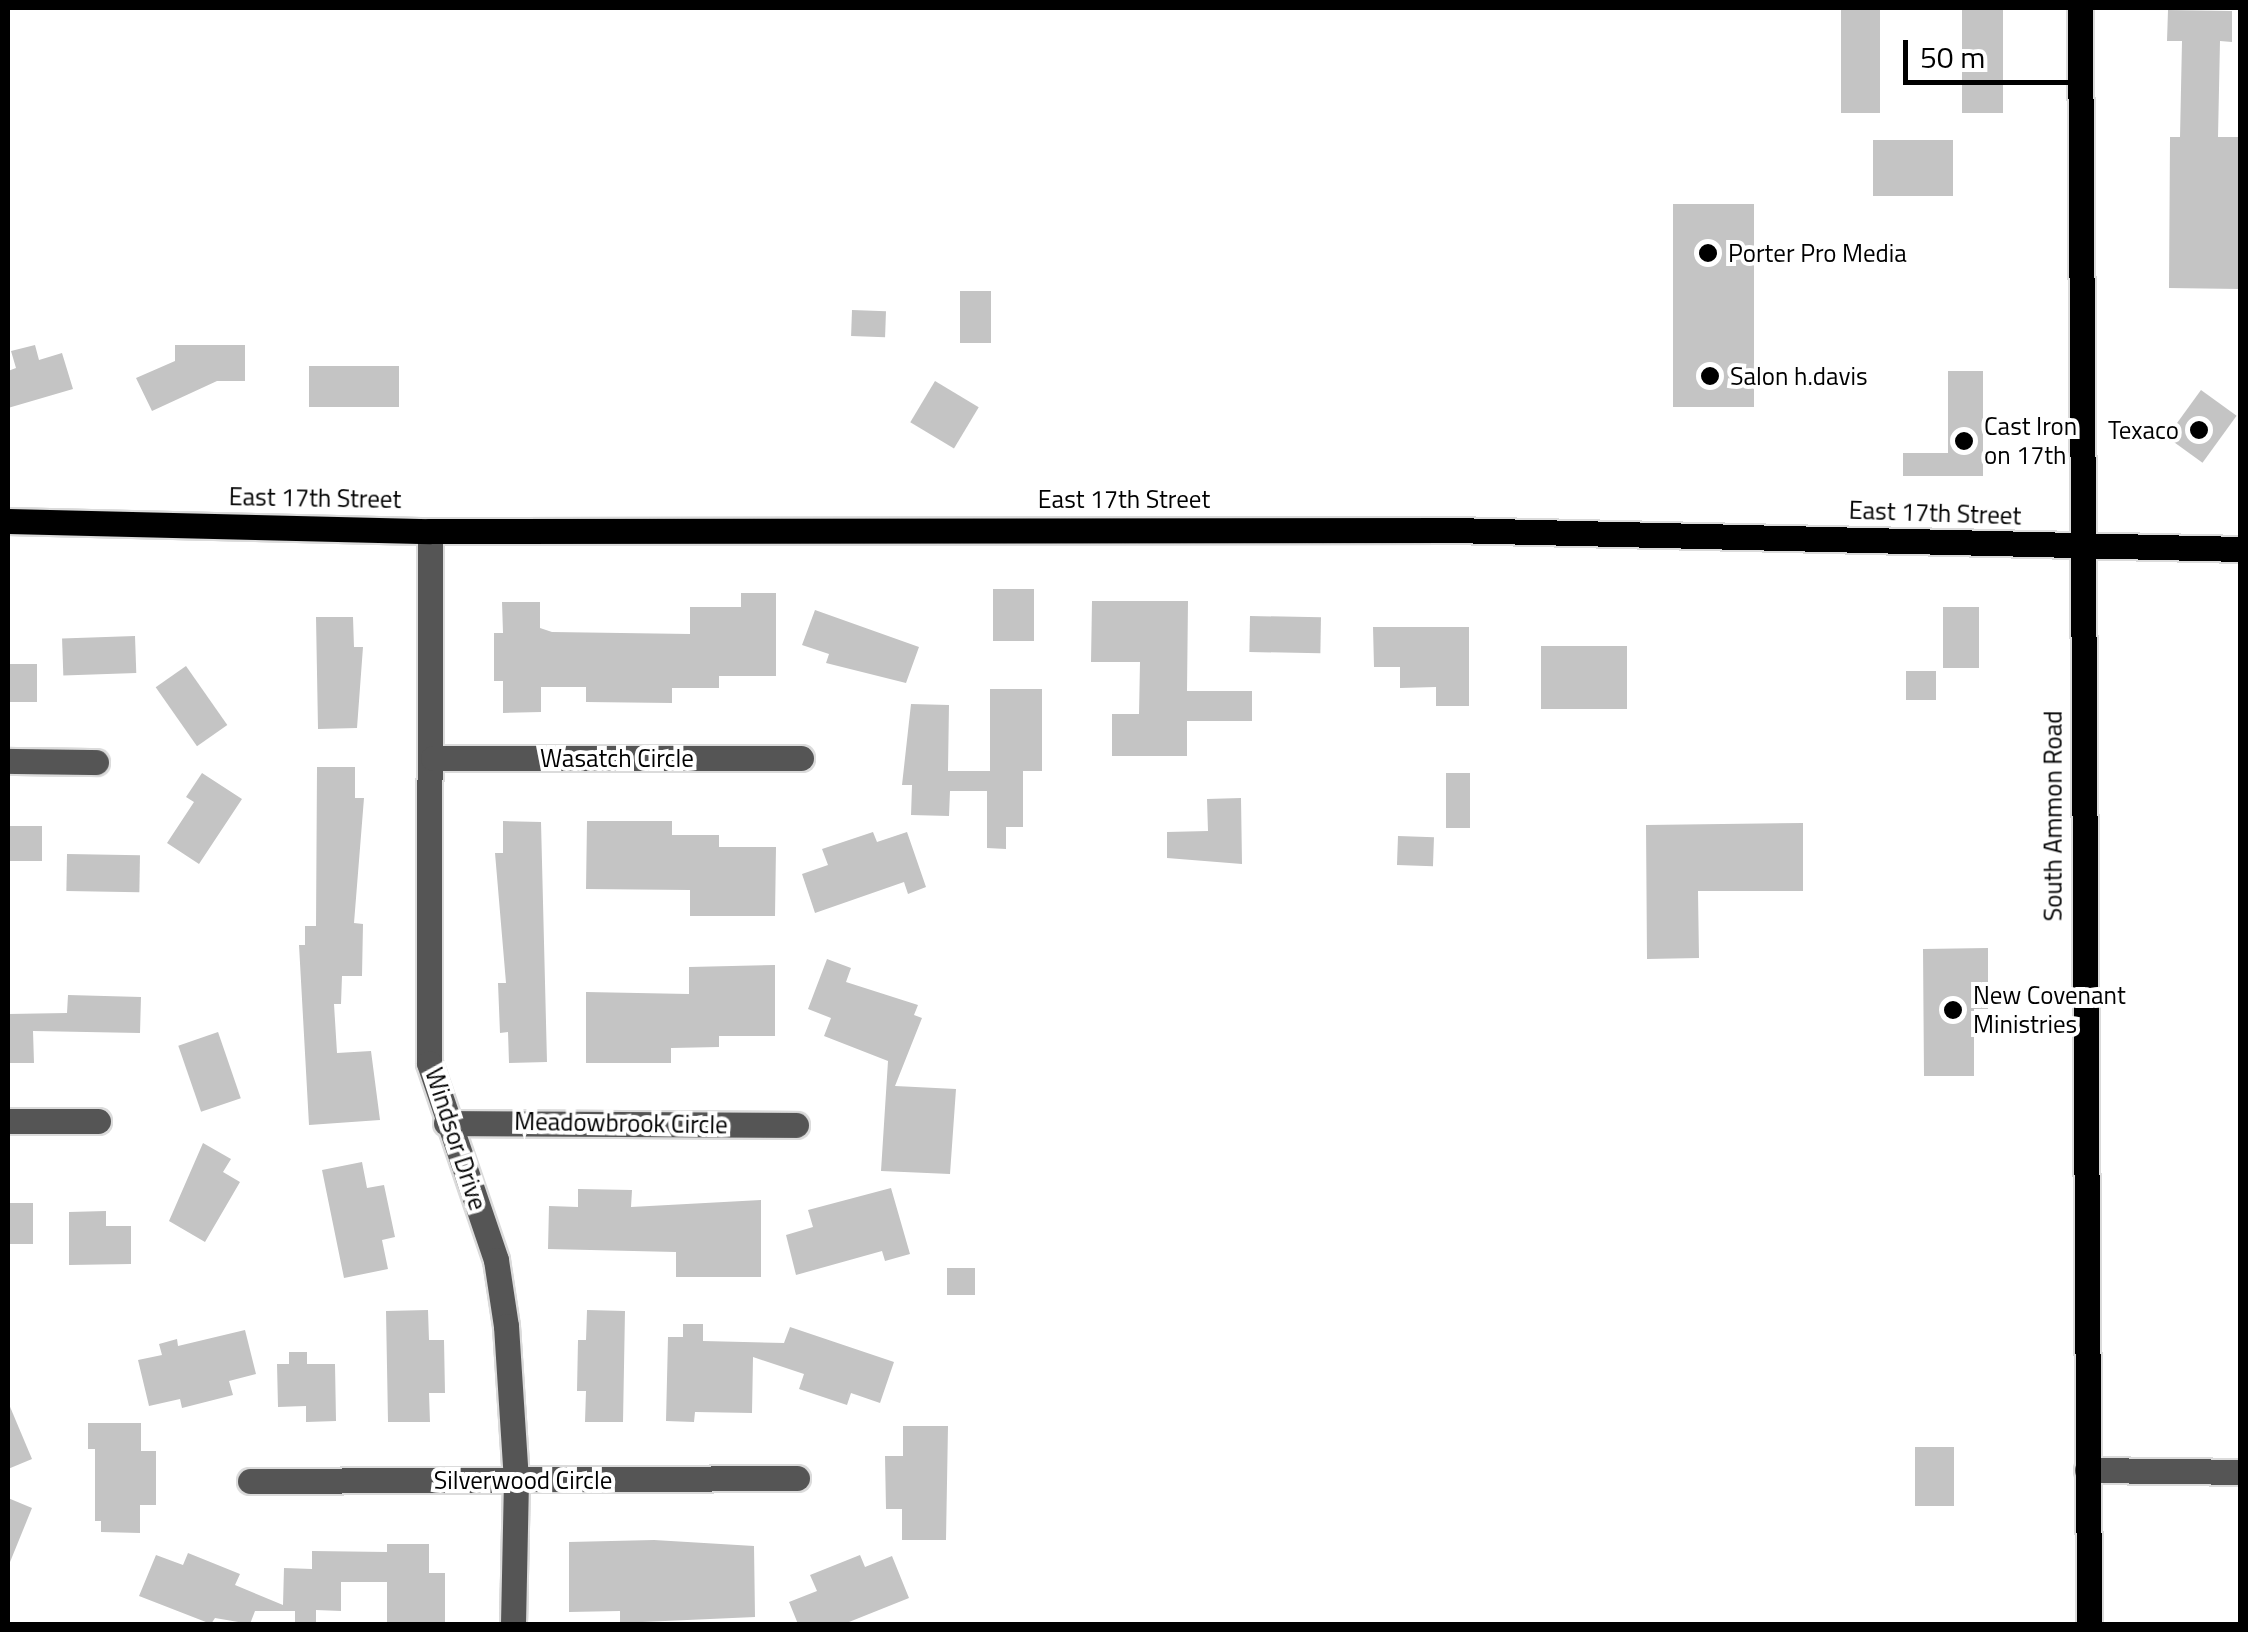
<!DOCTYPE html>
<html>
<head>
<meta charset="utf-8">
<style>
  body { margin:0 }
  #map { position:relative; width:2248px; height:1632px; overflow:hidden; background:#fff; font-family:"Titillium Web",sans-serif }
  div>[style] { position:absolute }
  .building>* { inset:0; background:#c4c4c4; transform-origin:0 0 }
  .roads { filter:drop-shadow(2px 0 #dbdbdb) drop-shadow(-2px 0 #dbdbdb) drop-shadow(0 2px #dbdbdb) drop-shadow(0 -2px #dbdbdb) }
  .minor>* { height:25px; margin:-12.5px; padding:0 12.5px; transform-origin:12.5px; border-radius:12.5px; background:#555 }
  .major>* { height:25px; margin:-12.5px; padding:0 12.5px; transform-origin:12.5px; border-radius:12.5px; background:#000 }
  .dots>* { width:28px; height:28px; translate:-50% -50%; box-sizing:border-box; border:5px solid #fff; border-radius:50% }
  span { translate:-50% -50%; white-space:nowrap; text-align:center; line-height:1.15; -webkit-text-stroke:8px #fff; paint-order:stroke }
  .poi-label { font-size:25px; color:#000 }
  .left { translate:0 -50%; text-align:left }
  .right { translate:-100% -50%; text-align:right }
  .street-label { font-size:25px; color:#000 }
  .frame { position:absolute; inset:0; border:10px solid #000; pointer-events:none }
  .scale { position:absolute; left:1903px; top:40px; width:182px; height:45px; box-sizing:border-box; border:5px solid #000; border-top:0; padding-left:12px; font-size:30px; line-height:35px; white-space:nowrap; color:#000; -webkit-text-stroke:8px #fff; paint-order:stroke }
</style>
</head>
<body>
<div id="map">
  <div class="building">
    <i style="left:1841px;top:8px;width:39px;height:105px"></i>
    <i style="left:1962px;top:8px;width:41px;height:105px"></i>
    <i style="clip-path:polygon(2168px 10px,2232px 11px,2232px 42px,2220px 41px,2218px 137px,2240px 137px,2240px 289px,2169px 288px,2170px 137px,2180px 137px,2182px 41px,2167px 41px)"></i>
    <i style="left:1873px;top:140px;width:80px;height:56px"></i>
    <i style="left:1673px;top:204px;width:81px;height:203px"></i>
    <i style="left:960px;top:291px;width:31px;height:52px"></i>
    <i style="left:852px;top:310px;width:34px;height:26px;rotate:2deg"></i>
    <i style="clip-path:polygon(35px 345px,39px 360px,62px 353px,73px 389px,8px 408px,8px 371px,16px 368px,11px 351px)"></i>
    <i style="clip-path:polygon(175px 345px,245px 345px,245px 381px,217px 381px,152px 411px,136px 378px,175px 361px)"></i>
    <i style="left:309px;top:366px;width:90px;height:41px"></i>
    <i style="clip-path:polygon(1948px 371px,1983px 371px,1983px 476px,1903px 476px,1903px 453px,1948px 453px)"></i>
    <i style="left:935px;top:381px;width:51px;height:48px;rotate:31deg"></i>
    <i style="left:2201px;top:390px;width:44px;height:58px;rotate:36deg"></i>
    <i style="left:993px;top:589px;width:41px;height:52px"></i>
    <i style="clip-path:polygon(741px 593px,776px 593px,776px 676px,719px 676px,719px 688px,672px 688px,672px 703px,586px 702px,586px 687px,541px 687px,541px 712px,503px 713px,503px 681px,494px 681px,494px 633px,503px 633px,502px 602px,540px 602px,540px 628px,552px 632px,690px 634px,690px 607px,741px 607px)"></i>
    <i style="clip-path:polygon(1092px 601px,1188px 601px,1187px 691px,1252px 691px,1252px 721px,1187px 721px,1187px 756px,1112px 756px,1112px 714px,1139px 714px,1140px 662px,1091px 662px)"></i>
    <i style="left:1943px;top:607px;width:36px;height:61px"></i>
    <i style="clip-path:polygon(815px 610px,919px 647px,906px 683px,826px 663px,829px 654px,802px 645px)"></i>
    <i style="left:1250px;top:616px;width:71px;height:36px;rotate:1deg"></i>
    <i style="clip-path:polygon(316px 617px,353px 617px,354px 647px,363px 647px,357px 728px,318px 729px)"></i>
    <i style="clip-path:polygon(1373px 627px,1469px 627px,1469px 706px,1436px 706px,1436px 687px,1400px 688px,1400px 667px,1374px 667px)"></i>
    <i style="left:135px;top:636px;width:37px;height:73px;rotate:88deg"></i>
    <i style="left:1541px;top:646px;width:86px;height:63px"></i>
    <i style="left:37px;top:664px;width:38px;height:29px;rotate:90deg"></i>
    <i style="left:186px;top:666px;width:72px;height:37px;rotate:55deg"></i>
    <i style="left:1906px;top:671px;width:30px;height:29px"></i>
    <i style="clip-path:polygon(990px 689px,1042px 689px,1042px 771px,1023px 771px,1023px 827px,1006px 827px,1006px 849px,987px 848px,987px 791px,950px 791px,949px 816px,911px 815px,912px 785px,902px 785px,911px 704px,949px 705px,948px 771px,990px 771px)"></i>
    <i style="clip-path:polygon(317px 767px,355px 767px,355px 798px,364px 798px,354px 923px,363px 924px,362px 976px,342px 976px,341px 1004px,334px 1004px,337px 1053px,371px 1051px,380px 1120px,309px 1125px,299px 945px,305px 945px,305px 926px,316px 926px)"></i>
    <i style="clip-path:polygon(202px 773px,242px 799px,199px 864px,167px 843px,194px 802px,186px 797px)"></i>
    <i style="left:1446px;top:773px;width:24px;height:55px"></i>
    <i style="clip-path:polygon(1241px 798px,1242px 864px,1167px 858px,1167px 832px,1208px 831px,1207px 799px)"></i>
    <i style="clip-path:polygon(503px 821px,541px 822px,547px 1062px,509px 1063px,508px 1032px,500px 1033px,498px 983px,506px 983px,495px 853px,503px 853px)"></i>
    <i style="clip-path:polygon(587px 821px,672px 821px,672px 835px,719px 835px,719px 847px,776px 847px,775px 916px,690px 916px,690px 890px,586px 889px)"></i>
    <i style="clip-path:polygon(1803px 823px,1803px 891px,1698px 891px,1699px 958px,1647px 959px,1646px 825px)"></i>
    <i style="left:8px;top:826px;width:34px;height:35px"></i>
    <i style="clip-path:polygon(873px 832px,877px 842px,907px 832px,926px 887px,908px 894px,904px 882px,815px 913px,802px 874px,828px 865px,822px 849px)"></i>
    <i style="left:1398px;top:836px;width:36px;height:29px;rotate:2deg"></i>
    <i style="left:67px;top:854px;width:73px;height:37px;rotate:1deg"></i>
    <i style="clip-path:polygon(1988px 948px,1988px 1009px,1974px 1009px,1974px 1076px,1924px 1076px,1923px 949px)"></i>
    <i style="clip-path:polygon(827px 959px,851px 968px,846px 982px,918px 1005px,914px 1015px,922px 1018px,895px 1086px,956px 1089px,950px 1174px,881px 1171px,888px 1061px,824px 1036px,831px 1018px,808px 1009px)"></i>
    <i style="clip-path:polygon(775px 965px,775px 1036px,719px 1036px,719px 1047px,671px 1048px,671px 1063px,586px 1063px,586px 992px,689px 994px,689px 967px)"></i>
    <i style="clip-path:polygon(68px 995px,141px 997px,140px 1033px,33px 1031px,34px 1063px,8px 1063px,8px 1014px,67px 1013px)"></i>
    <i style="left:218px;top:1032px;width:70px;height:42px;rotate:71deg"></i>
    <i style="clip-path:polygon(203px 1143px,231px 1159px,223px 1172px,240px 1182px,205px 1242px,169px 1221px)"></i>
    <i style="clip-path:polygon(362px 1162px,367px 1188px,384px 1185px,395px 1237px,382px 1240px,388px 1269px,344px 1278px,322px 1170px)"></i>
    <i style="clip-path:polygon(891px 1188px,910px 1254px,885px 1261px,882px 1251px,796px 1275px,786px 1235px,813px 1227px,808px 1210px)"></i>
    <i style="clip-path:polygon(578px 1189px,632px 1190px,631px 1207px,761px 1200px,761px 1277px,676px 1277px,676px 1252px,548px 1249px,549px 1206px,578px 1207px)"></i>
    <i style="left:8px;top:1203px;width:25px;height:41px"></i>
    <i style="clip-path:polygon(106px 1211px,106px 1226px,131px 1226px,131px 1264px,69px 1265px,69px 1212px)"></i>
    <i style="left:947px;top:1268px;width:28px;height:27px"></i>
    <i style="clip-path:polygon(428px 1310px,429px 1340px,444px 1340px,445px 1393px,429px 1393px,430px 1422px,388px 1422px,386px 1311px)"></i>
    <i style="clip-path:polygon(587px 1310px,625px 1311px,623px 1422px,585px 1422px,586px 1391px,577px 1391px,578px 1340px,586px 1340px)"></i>
    <i style="clip-path:polygon(683px 1324px,703px 1324px,703px 1341px,784px 1343px,790px 1327px,894px 1362px,880px 1403px,851px 1393px,847px 1405px,799px 1389px,804px 1374px,753px 1357px,752px 1413px,695px 1412px,694px 1422px,666px 1421px,668px 1337px,683px 1337px)"></i>
    <i style="clip-path:polygon(245px 1330px,256px 1374px,229px 1381px,233px 1395px,182px 1408px,180px 1399px,149px 1406px,138px 1360px,162px 1355px,159px 1344px,177px 1339px,178px 1346px)"></i>
    <i style="clip-path:polygon(289px 1352px,307px 1352px,307px 1364px,335px 1364px,336px 1421px,306px 1422px,306px 1406px,278px 1407px,277px 1364px,289px 1364px)"></i>
    <i style="clip-path:polygon(8px 1402px,32px 1459px,8px 1469px)"></i>
    <i style="clip-path:polygon(88px 1423px,141px 1423px,141px 1451px,156px 1451px,156px 1505px,140px 1505px,140px 1533px,101px 1532px,101px 1521px,95px 1521px,95px 1449px,88px 1449px)"></i>
    <i style="clip-path:polygon(903px 1426px,948px 1426px,946px 1540px,902px 1540px,902px 1509px,886px 1509px,885px 1456px,903px 1456px)"></i>
    <i style="left:1915px;top:1447px;width:39px;height:59px"></i>
    <i style="clip-path:polygon(8px 1498px,32px 1508px,8px 1567px)"></i>
    <i style="clip-path:polygon(654px 1540px,754px 1546px,755px 1617px,620px 1623px,620px 1611px,569px 1612px,569px 1542px)"></i>
    <i style="clip-path:polygon(387px 1544px,429px 1544px,429px 1573px,445px 1573px,445px 1624px,387px 1624px,387px 1582px,341px 1582px,341px 1611px,316px 1610px,316px 1623px,295px 1623px,295px 1611px,255px 1611px,250px 1624px,215px 1618px,211px 1624px,139px 1596px,156px 1555px,183px 1565px,188px 1553px,240px 1574px,235px 1585px,283px 1605px,284px 1568px,312px 1569px,312px 1551px,387px 1552px)"></i>
    <i style="clip-path:polygon(860px 1555px,865px 1567px,892px 1556px,909px 1598px,844px 1624px,798px 1624px,789px 1602px,817px 1591px,810px 1575px)"></i>
  </div>
  <div class="roads">
    <div class="minor">
      <i style="left:430px;top:531px;width:532px;rotate:90.11deg"></i>
      <i style="left:429px;top:1063px;width:208px;rotate:71.2deg"></i>
      <i style="left:496px;top:1260px;width:67px;rotate:81.4deg"></i>
      <i style="left:506px;top:1326px;width:154px;rotate:86.3deg"></i>
      <i style="left:516px;top:1480px;width:144px;rotate:91.2deg"></i>
      <i style="left:433px;top:758px;width:368px"></i>
      <i style="left:8px;top:761px;width:88px;rotate:0.7deg"></i>
      <i style="left:8px;top:1121px;width:90px"></i>
      <i style="left:446px;top:1123px;width:350px;rotate:0.3deg"></i>
      <i style="left:2087px;top:1470px;width:153px;rotate:0.7deg"></i>
      <i style="left:250px;top:1481px;width:547px;rotate:-0.31deg"></i>
    </div>
    <div class="major">
      <i style="left:2080px;top:8px;width:1616px;rotate:89.68deg"></i>
      <i style="left:8px;top:521px;width:422px;rotate:1.4deg"></i>
      <i style="left:430px;top:531px;width:1022px;rotate:-0.06deg"></i>
      <i style="left:1452px;top:530px;width:788px;rotate:1.38deg"></i>
    </div>
  </div>
  <div class="dots">
    <i style="left:1708px;top:253px;background:#000"></i>
    <i style="left:1710px;top:376px;background:#000"></i>
    <i style="left:2199px;top:430px;background:#000"></i>
    <i style="left:1964px;top:441px;background:#000"></i>
    <i style="left:1953px;top:1010px;background:#000"></i>
  </div>
  <div class="poi-label">
    <span class="left" style="left:1728px;top:253px">Porter Pro Media</span>
    <span class="left" style="left:1730px;top:376px">Salon h.davis</span>
    <span class="left" style="left:1984px;top:441px">Cast Iron<br>on 17th</span>
    <span class="right" style="left:2179px;top:430px">Texaco</span>
    <span class="left" style="left:1973px;top:1010px">New Covenant<br>Ministries</span>
  </div>
  <div class="street-label">
    <span style="left:315px;top:498px;rotate:1deg">East 17th Street</span>
    <span style="left:1124px;top:499px">East 17th Street</span>
    <span style="left:1935px;top:513px;rotate:2deg">East 17th Street</span>
    <span style="left:617px;top:758px">Wasatch Circle</span>
    <span style="left:2053px;top:816px;rotate:-90deg">South Ammon Road</span>
    <span style="left:621px;top:1123px;rotate:1deg">Meadowbrook Circle</span>
    <span style="left:456px;top:1139px;rotate:72deg">Windsor Drive</span>
    <span style="left:523px;top:1480px">Silverwood Circle</span>
  </div>
  <div class="frame"></div>
  <div class="scale">50 m</div>
</div>
</body>
</html>
